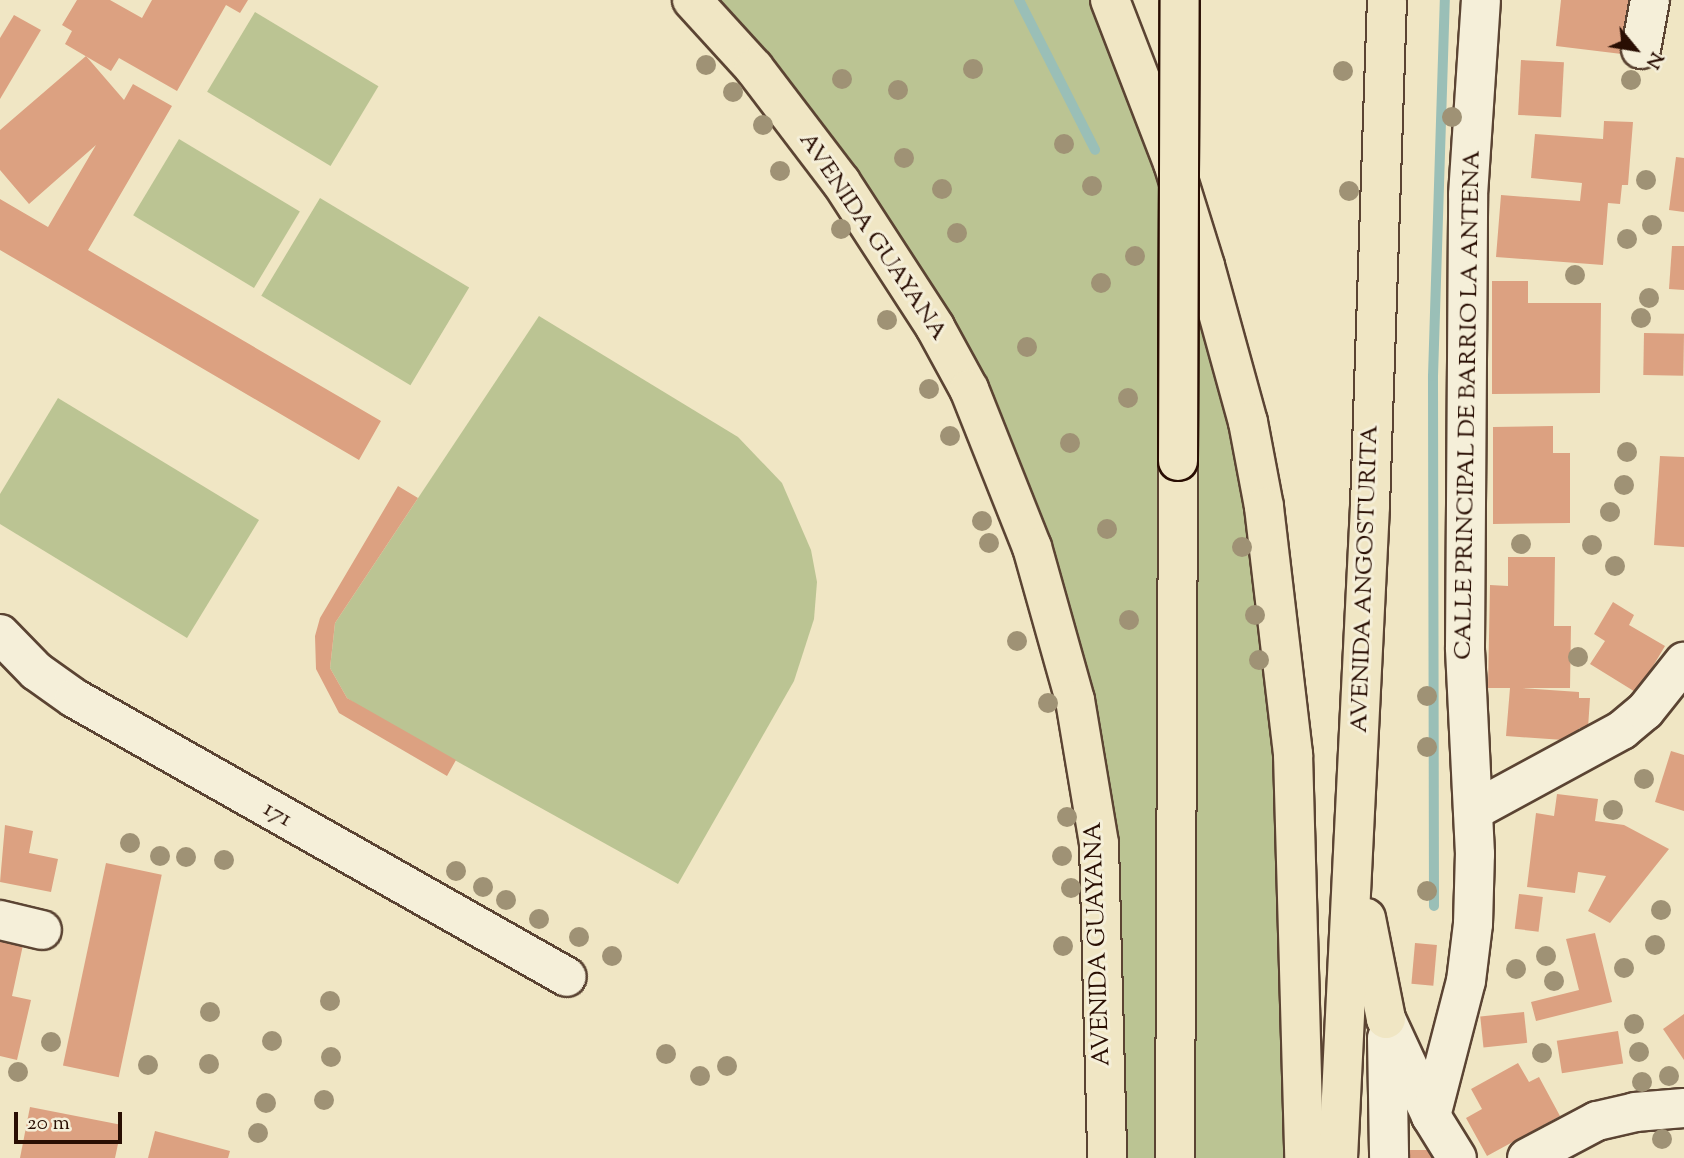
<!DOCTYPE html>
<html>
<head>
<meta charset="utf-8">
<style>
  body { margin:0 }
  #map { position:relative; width:1684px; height:1158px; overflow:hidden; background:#f0e6c4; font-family:"Sorts Mill Goudy",serif }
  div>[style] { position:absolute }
  .green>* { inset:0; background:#bbc493; transform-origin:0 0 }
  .stream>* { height:10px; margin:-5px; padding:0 5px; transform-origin:5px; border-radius:5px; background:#9abfb7 }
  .building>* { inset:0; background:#dca181; transform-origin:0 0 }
  .roads { filter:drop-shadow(2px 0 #5b4433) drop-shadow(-2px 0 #5b4433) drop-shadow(0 2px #5b4433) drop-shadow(0 -2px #5b4433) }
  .minor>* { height:38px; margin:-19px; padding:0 19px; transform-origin:19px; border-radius:19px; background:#f5efd9 }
  .major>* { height:38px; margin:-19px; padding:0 19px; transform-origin:19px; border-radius:19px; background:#f0e6c4 }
  .highway>* { height:38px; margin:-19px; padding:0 19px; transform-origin:19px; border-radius:19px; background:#f0e6c4 }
  .bridges { filter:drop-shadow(2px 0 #290e03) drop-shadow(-2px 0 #290e03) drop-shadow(0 2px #290e03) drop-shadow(0 -2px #290e03) }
  .highway-bridge>* { height:38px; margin:-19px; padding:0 19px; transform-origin:19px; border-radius:19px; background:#f0e6c4 }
  .trees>* { width:20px; height:20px; margin:-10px; border-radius:50%; background:#9f9275 }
  span { translate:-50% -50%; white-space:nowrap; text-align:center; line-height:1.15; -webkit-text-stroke:6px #f5efd9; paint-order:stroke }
  .street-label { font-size:24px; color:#290e03 }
  .north { position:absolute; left:1600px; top:14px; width:70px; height:70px; -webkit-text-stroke:5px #f5efd9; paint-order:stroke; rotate:120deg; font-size:19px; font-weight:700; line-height:28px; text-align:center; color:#290e03 }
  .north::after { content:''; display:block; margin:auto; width:24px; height:32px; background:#290e03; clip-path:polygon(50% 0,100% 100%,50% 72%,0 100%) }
  .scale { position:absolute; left:14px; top:1112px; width:108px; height:32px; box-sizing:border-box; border:4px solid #290e03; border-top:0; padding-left:9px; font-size:21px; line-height:24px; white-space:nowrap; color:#290e03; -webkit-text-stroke:5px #f5efd9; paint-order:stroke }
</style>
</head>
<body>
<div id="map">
  <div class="green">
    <i style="clip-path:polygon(692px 0,1110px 0,1264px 507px,1304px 1158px,1107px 1158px,1099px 844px,969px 389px)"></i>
    <i style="left:255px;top:12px;width:144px;height:93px;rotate:31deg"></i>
    <i style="left:179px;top:139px;width:141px;height:89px;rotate:31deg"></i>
    <i style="left:320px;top:198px;width:174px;height:114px;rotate:31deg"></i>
    <i style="clip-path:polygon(539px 316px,738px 437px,782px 483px,811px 550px,817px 582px,814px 619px,794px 681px,678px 884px,368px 712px,347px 698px,330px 668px,335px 623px)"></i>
    <i style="clip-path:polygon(58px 398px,259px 520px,187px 638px,0 524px,0 494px)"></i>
  </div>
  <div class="stream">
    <i style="left:1019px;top:0;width:168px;rotate:63.1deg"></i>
    <i style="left:1434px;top:906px;width:530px;rotate:-90.11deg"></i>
    <i style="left:1433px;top:376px;width:376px;rotate:-88.2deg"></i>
  </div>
  <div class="building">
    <i style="clip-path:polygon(77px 0,110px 0,142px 18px,152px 0,248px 0,240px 13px,226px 5px,177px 91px,119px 58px,111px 71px,65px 44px,72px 31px,62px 25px)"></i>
    <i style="clip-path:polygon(1561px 0,1637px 0,1630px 55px,1556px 46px)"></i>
    <i style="clip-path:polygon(14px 15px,41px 30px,0 99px,0 38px)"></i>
    <i style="clip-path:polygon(86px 56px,124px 100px,133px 84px,172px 106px,88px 250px,381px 421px,359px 460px,0 250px,0 199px,48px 227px,96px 145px,29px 204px,0 170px,0 130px)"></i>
    <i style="left:1521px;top:60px;width:43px;height:55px;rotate:3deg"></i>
    <i style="clip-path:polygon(1604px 121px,1633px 122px,1628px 185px,1622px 185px,1620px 204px,1608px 203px,1603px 265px,1496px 257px,1501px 195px,1580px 201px,1582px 183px,1531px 178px,1535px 134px,1603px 139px)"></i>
    <i style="clip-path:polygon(1676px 157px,1684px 158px,1684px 212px,1669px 210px)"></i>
    <i style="clip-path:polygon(1672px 246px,1684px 246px,1684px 290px,1669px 289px)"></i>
    <i style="clip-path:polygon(1492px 281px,1528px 281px,1528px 303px,1601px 303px,1600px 393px,1492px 394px)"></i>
    <i style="left:1644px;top:333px;width:40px;height:42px;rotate:1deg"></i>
    <i style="clip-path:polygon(1553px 426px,1553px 453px,1570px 453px,1570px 523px,1493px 524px,1493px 427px)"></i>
    <i style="clip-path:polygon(1660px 456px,1684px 457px,1684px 547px,1654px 545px)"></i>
    <i style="clip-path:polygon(398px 486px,418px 498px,335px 623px,330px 668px,347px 698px,456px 760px,447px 776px,339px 713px,316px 669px,315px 636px,320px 618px)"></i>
    <i style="clip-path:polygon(1508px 557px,1555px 557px,1554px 626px,1571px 626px,1570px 688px,1522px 688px,1579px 692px,1579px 698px,1590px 698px,1588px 728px,1579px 728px,1578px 741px,1506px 736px,1510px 688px,1488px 688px,1490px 585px,1508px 586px)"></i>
    <i style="clip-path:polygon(1613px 602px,1634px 615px,1629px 625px,1665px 646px,1637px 693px,1590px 664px,1605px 641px,1594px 634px)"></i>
    <i style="clip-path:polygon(1671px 751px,1684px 755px,1684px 811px,1655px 802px)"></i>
    <i style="clip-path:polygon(1557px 794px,1598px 799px,1595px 821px,1624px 825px,1669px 849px,1610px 923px,1588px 911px,1606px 876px,1578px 872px,1575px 893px,1527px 887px,1536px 813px,1554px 816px)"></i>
    <i style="clip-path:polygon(5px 825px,33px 831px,29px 853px,58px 859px,51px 892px,0 882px)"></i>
    <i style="left:106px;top:863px;width:57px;height:207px;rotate:12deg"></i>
    <i style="left:1519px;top:894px;width:24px;height:35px;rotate:7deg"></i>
    <i style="clip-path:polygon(1595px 933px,1612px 1002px,1536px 1021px,1531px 1002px,1579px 990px,1566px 939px)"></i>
    <i style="clip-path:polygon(0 940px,23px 945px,12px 996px,31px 1000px,17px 1060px,0 1056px)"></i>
    <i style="left:1415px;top:943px;width:22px;height:41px;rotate:5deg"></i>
    <i style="left:1524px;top:1012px;width:31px;height:44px;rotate:84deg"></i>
    <i style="clip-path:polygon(1684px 1014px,1684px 1060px,1663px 1029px)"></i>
    <i style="left:1618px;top:1031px;width:33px;height:62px;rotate:81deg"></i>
    <i style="clip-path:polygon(1518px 1063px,1529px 1082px,1539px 1077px,1560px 1116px,1487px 1156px,1466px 1118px,1482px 1109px,1471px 1089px)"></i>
    <i style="clip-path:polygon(30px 1107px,122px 1125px,115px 1158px,20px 1158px)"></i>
    <i style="clip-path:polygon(155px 1131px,230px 1151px,228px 1158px,148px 1158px)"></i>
    <i style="left:1434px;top:1150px;width:8px;height:24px;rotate:90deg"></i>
  </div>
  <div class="roads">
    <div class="minor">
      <i style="left:1641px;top:49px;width:50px;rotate:-79.6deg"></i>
      <i style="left:0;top:634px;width:52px;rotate:45.8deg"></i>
      <i style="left:36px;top:671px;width:47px;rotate:35.4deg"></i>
      <i style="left:74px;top:698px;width:566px;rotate:29.51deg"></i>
      <i style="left:1473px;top:811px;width:170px;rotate:-28.5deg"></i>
      <i style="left:1622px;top:730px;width:30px;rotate:-40deg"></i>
      <i style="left:1645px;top:711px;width:63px;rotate:-51.5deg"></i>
      <i style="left:0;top:920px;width:43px;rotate:13.4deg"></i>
      <i style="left:1386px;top:1019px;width:107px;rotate:65.1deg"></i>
      <i style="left:1431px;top:1116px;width:49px;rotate:58.2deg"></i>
      <i style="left:1387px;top:1038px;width:120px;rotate:89deg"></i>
      <i style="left:1431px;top:1116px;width:139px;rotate:-75.5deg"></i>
      <i style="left:1466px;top:981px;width:57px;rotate:-83deg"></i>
      <i style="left:1473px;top:924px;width:70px;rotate:-88.4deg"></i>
      <i style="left:1475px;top:854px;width:207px;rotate:-92.8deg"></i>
      <i style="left:1465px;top:647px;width:452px;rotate:-89.6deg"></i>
      <i style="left:1468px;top:195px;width:195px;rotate:-86.2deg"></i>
      <i style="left:1527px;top:1158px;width:79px;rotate:-27.9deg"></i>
      <i style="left:1597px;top:1121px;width:39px;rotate:-13deg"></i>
      <i style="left:1635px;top:1112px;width:49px;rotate:-4.7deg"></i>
    </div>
    <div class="major">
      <i style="left:692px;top:0;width:92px;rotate:47.6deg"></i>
      <i style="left:754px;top:68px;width:143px;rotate:52.7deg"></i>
      <i style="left:841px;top:182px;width:173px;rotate:57deg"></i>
      <i style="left:935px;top:327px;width:71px;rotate:61.3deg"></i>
      <i style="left:969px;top:389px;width:170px;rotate:68.3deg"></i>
      <i style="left:1032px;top:547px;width:159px;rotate:74.3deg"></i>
      <i style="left:1075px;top:700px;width:146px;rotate:80.5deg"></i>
      <i style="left:1099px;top:844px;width:314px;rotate:88.5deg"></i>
      <i style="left:1110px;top:0;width:175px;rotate:68.9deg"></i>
      <i style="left:1173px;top:163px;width:108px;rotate:72.7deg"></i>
      <i style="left:1205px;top:266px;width:162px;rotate:74.6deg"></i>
      <i style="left:1248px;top:422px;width:86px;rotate:79.3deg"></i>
      <i style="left:1264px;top:507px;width:249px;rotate:83.3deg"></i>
      <i style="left:1293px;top:754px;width:404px;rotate:88.4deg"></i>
    </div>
    <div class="highway">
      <i style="left:1366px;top:918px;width:103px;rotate:78.8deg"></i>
      <i style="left:1175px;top:1158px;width:697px;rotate:-89.75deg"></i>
      <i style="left:1338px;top:1158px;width:653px;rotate:-87.19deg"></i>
      <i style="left:1370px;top:506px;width:506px;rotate:-88.08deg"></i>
    </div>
  </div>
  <div class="bridges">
    <div class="highway-bridge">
      <i style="left:1178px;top:461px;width:461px;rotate:-89.8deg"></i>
    </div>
  </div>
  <div class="trees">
    <i style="left:706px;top:65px"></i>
    <i style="left:973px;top:69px"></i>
    <i style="left:1343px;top:71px"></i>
    <i style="left:842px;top:79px"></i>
    <i style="left:1631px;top:80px"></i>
    <i style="left:898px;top:90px"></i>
    <i style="left:733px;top:92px"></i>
    <i style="left:1452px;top:117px"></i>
    <i style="left:763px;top:125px"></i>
    <i style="left:1064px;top:144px"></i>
    <i style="left:904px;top:158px"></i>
    <i style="left:780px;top:171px"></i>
    <i style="left:1646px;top:180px"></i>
    <i style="left:1092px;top:186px"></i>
    <i style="left:942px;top:189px"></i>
    <i style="left:1349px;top:191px"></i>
    <i style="left:1652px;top:225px"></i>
    <i style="left:841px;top:229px"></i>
    <i style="left:957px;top:233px"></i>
    <i style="left:1627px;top:239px"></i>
    <i style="left:1135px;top:256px"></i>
    <i style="left:1575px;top:275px"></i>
    <i style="left:1101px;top:283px"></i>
    <i style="left:1649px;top:298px"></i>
    <i style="left:1641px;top:318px"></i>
    <i style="left:887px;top:320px"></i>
    <i style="left:1027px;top:347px"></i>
    <i style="left:929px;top:389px"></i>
    <i style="left:1128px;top:398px"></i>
    <i style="left:950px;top:436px"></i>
    <i style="left:1070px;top:443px"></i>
    <i style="left:1627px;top:452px"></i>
    <i style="left:1624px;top:485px"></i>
    <i style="left:1610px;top:512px"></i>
    <i style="left:982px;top:521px"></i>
    <i style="left:1107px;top:529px"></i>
    <i style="left:989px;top:543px"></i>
    <i style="left:1521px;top:544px"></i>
    <i style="left:1592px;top:545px"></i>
    <i style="left:1242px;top:547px"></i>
    <i style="left:1615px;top:566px"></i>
    <i style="left:1255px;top:615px"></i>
    <i style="left:1129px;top:620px"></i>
    <i style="left:1017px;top:641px"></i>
    <i style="left:1578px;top:657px"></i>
    <i style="left:1259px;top:660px"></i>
    <i style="left:1427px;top:696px"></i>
    <i style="left:1048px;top:703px"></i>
    <i style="left:1427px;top:747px"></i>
    <i style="left:1644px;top:779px"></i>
    <i style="left:1613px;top:810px"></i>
    <i style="left:1067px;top:817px"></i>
    <i style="left:130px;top:843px"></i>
    <i style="left:160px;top:856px"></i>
    <i style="left:1062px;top:856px"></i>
    <i style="left:186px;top:857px"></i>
    <i style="left:224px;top:860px"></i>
    <i style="left:456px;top:871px"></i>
    <i style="left:483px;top:887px"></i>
    <i style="left:1071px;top:888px"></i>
    <i style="left:1427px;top:891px"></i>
    <i style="left:506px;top:900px"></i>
    <i style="left:1661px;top:910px"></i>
    <i style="left:539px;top:919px"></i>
    <i style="left:579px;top:937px"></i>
    <i style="left:1655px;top:945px"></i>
    <i style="left:1063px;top:946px"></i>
    <i style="left:612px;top:956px"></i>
    <i style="left:1546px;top:956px"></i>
    <i style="left:1624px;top:968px"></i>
    <i style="left:1516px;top:969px"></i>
    <i style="left:1554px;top:981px"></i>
    <i style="left:330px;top:1001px"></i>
    <i style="left:210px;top:1012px"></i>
    <i style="left:1634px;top:1024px"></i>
    <i style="left:272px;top:1041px"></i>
    <i style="left:51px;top:1042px"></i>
    <i style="left:1639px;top:1052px"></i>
    <i style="left:1542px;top:1053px"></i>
    <i style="left:666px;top:1054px"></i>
    <i style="left:331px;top:1057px"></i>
    <i style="left:209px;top:1064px"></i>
    <i style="left:148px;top:1065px"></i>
    <i style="left:727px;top:1066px"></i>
    <i style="left:18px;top:1072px"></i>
    <i style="left:700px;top:1076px"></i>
    <i style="left:1669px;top:1076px"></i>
    <i style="left:1642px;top:1082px"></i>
    <i style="left:324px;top:1100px"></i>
    <i style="left:266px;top:1103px"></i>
    <i style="left:258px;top:1133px"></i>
    <i style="left:1662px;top:1139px"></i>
  </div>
  <div class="street-label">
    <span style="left:872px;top:237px;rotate:56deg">AVENIDA GUAYANA</span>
    <span style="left:1469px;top:405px;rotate:-89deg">CALLE PRINCIPAL DE BARRIO LA ANTENA</span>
    <span style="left:1366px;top:579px;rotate:-88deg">AVENIDA ANGOSTURITA</span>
    <span style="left:277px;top:815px;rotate:30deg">171</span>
    <span style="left:1099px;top:944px;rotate:-92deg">AVENIDA GUAYANA</span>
  </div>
  <div class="north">N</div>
  <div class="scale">20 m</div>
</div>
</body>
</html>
